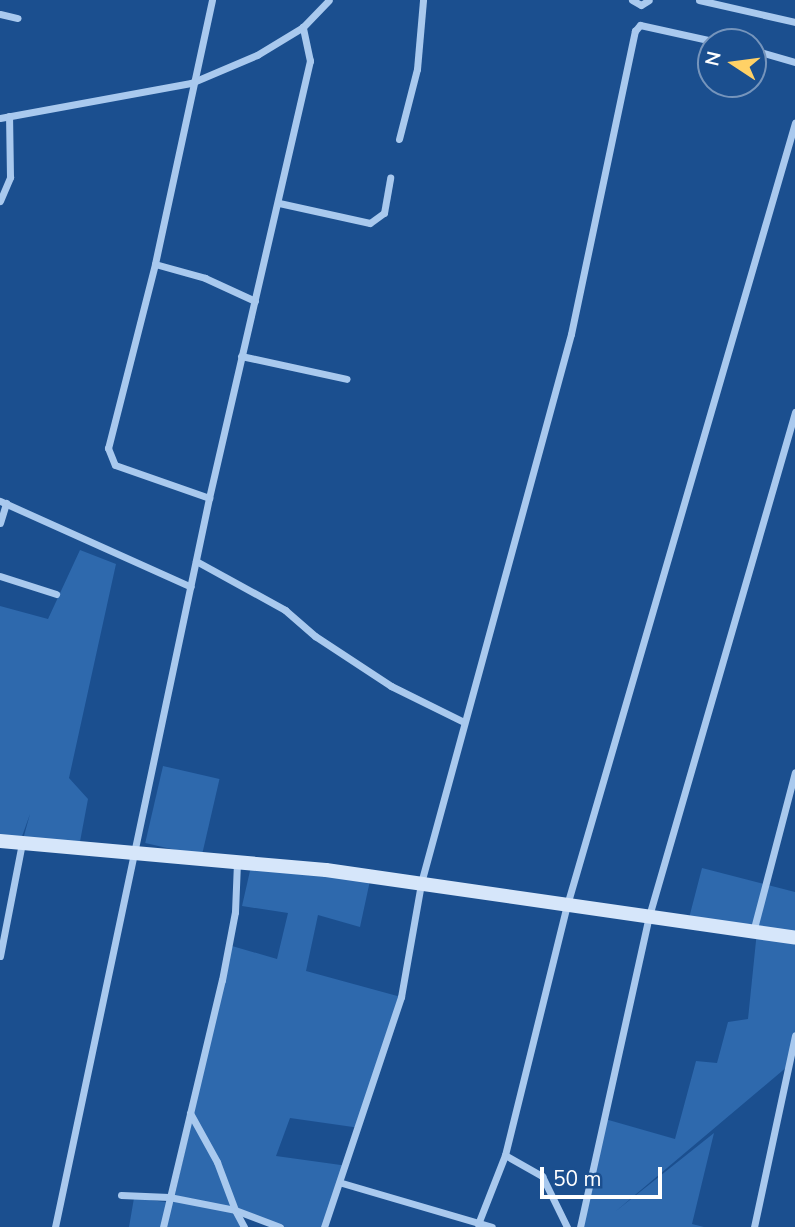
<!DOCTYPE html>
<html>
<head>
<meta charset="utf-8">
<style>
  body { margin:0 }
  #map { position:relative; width:795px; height:1227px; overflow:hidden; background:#1b4f8f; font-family:"Nunito Sans",sans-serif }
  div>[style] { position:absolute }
  .green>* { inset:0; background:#2e69ad; transform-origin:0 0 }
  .street>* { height:7px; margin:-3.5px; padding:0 3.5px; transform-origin:3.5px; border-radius:3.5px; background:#a9c9ee }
  .secondary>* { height:14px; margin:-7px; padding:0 7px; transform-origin:7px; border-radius:7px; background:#d6e6fa }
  span { translate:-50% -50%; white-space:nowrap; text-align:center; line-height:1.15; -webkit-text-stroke:7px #1b4f8f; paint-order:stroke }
  .north { position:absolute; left:697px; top:28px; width:70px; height:70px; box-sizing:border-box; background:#1b4f8f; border:2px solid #7695bc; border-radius:50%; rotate:283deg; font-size:19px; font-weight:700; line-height:28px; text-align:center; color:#fff }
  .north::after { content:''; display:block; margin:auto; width:24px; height:32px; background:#ffd166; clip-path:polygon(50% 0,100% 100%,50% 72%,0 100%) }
  .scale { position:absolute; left:540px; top:1167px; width:122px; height:32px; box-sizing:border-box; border:4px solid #fff; border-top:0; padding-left:9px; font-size:21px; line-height:24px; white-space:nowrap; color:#fff; -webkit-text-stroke:5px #1b4f8f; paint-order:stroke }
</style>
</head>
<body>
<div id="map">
  <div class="green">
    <i style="clip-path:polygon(80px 550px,116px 564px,69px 778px,88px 799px,79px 847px,22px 843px,30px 814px,20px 842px,0 840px,0 606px,48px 619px)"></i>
    <i style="left:163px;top:766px;width:58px;height:79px;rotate:13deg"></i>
    <i style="clip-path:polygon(252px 862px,371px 876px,360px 927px,318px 915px,306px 971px,401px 997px,360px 1128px,290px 1118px,276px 1156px,348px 1166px,324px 1227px,278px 1227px,240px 1215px,245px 1227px,129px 1227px,134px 1198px,173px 1203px,232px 946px,277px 959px,288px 913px,242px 906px)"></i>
    <i style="clip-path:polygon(702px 868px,795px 892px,795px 1035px,788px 1066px,616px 1211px,714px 1133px,692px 1224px,704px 1227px,580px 1227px,605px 1119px,675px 1139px,696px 1061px,717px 1063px,728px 1022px,748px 1019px,757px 931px,688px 922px)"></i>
  </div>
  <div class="street">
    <i style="left:212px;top:0;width:270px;rotate:102.2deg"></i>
    <i style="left:155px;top:264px;width:52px;rotate:15.6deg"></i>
    <i style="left:205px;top:278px;width:55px;rotate:24.7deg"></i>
    <i style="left:632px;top:0;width:10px;rotate:29deg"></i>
    <i style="left:641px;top:5px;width:9px;rotate:-32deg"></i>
    <i style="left:699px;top:0;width:98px;rotate:12.9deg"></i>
    <i style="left:0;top:14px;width:18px;rotate:13deg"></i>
    <i style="left:753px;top:50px;width:44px;rotate:15.9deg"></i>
    <i style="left:0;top:118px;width:194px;rotate:-10.4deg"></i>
    <i style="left:191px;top:83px;width:72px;rotate:-23deg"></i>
    <i style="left:257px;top:55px;width:54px;rotate:-31.3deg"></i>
    <i style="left:303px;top:27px;width:37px;rotate:-46deg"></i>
    <i style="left:399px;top:139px;width:72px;rotate:-75.6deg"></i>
    <i style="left:417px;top:69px;width:69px;rotate:-85deg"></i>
    <i style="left:0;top:201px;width:26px;rotate:-67deg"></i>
    <i style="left:10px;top:177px;width:61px;rotate:-90.9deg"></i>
    <i style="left:279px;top:203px;width:93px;rotate:12.4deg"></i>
    <i style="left:370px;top:223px;width:17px;rotate:-36deg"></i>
    <i style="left:384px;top:213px;width:36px;rotate:-80deg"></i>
    <i style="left:155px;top:264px;width:190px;rotate:104.3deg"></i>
    <i style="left:108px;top:448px;width:18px;rotate:68deg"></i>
    <i style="left:115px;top:465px;width:100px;rotate:19.3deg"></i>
    <i style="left:241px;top:356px;width:108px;rotate:12.2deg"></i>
    <i style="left:0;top:501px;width:209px;rotate:24.2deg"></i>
    <i style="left:0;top:523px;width:21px;rotate:-73deg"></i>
    <i style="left:196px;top:561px;width:102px;rotate:28.8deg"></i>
    <i style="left:285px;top:610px;width:40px;rotate:41deg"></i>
    <i style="left:315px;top:636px;width:91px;rotate:33.3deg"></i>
    <i style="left:391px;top:686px;width:81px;rotate:26.3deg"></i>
    <i style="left:0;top:576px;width:59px;rotate:17.8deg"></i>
    <i style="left:753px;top:932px;width:165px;rotate:-75.3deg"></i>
    <i style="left:0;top:956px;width:115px;rotate:-79deg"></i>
    <i style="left:190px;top:1113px;width:56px;rotate:61.1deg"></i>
    <i style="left:217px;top:1162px;width:51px;rotate:69.4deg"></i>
    <i style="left:505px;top:1155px;width:258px;rotate:-76.1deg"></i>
    <i style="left:567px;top:905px;width:815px;rotate:-73.75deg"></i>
    <i style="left:342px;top:1183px;width:156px;rotate:16.3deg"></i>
    <i style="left:121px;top:1195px;width:48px;rotate:2.4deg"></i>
    <i style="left:169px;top:1197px;width:67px;rotate:11.1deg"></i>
    <i style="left:478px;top:1224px;width:74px;rotate:-68.6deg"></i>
    <i style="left:505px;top:1155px;width:43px;rotate:29.6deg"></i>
    <i style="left:542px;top:1176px;width:57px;rotate:63.9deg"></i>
    <i style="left:55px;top:1227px;width:745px;rotate:-78.07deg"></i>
    <i style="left:209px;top:498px;width:449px;rotate:-77deg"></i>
    <i style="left:310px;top:61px;width:35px;rotate:-102deg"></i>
    <i style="left:163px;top:1227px;width:254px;rotate:-76.6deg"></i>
    <i style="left:222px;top:980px;width:69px;rotate:-79.2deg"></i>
    <i style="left:235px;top:912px;width:50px;rotate:-87.7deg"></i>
    <i style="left:244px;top:1227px;width:19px;rotate:-118deg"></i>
    <i style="left:235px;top:1210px;width:48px;rotate:20.7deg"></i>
    <i style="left:324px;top:1227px;width:243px;rotate:-71.5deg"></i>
    <i style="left:401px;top:997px;width:116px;rotate:-80deg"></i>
    <i style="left:421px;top:883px;width:569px;rotate:-74.72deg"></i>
    <i style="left:571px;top:334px;width:310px;rotate:-78.1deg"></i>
    <i style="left:635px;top:31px;width:8px;rotate:-50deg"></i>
    <i style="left:640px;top:25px;width:79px;rotate:12.4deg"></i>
    <i style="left:580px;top:1227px;width:319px;rotate:-77.5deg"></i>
    <i style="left:649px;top:916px;width:525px;rotate:-73.84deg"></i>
    <i style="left:754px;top:1227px;width:196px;rotate:-77.9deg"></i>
  </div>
  <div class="secondary">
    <i style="left:0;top:841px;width:327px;rotate:5.1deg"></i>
    <i style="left:326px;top:870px;width:474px;rotate:8.2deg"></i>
  </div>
  <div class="north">N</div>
  <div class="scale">50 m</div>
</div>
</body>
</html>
